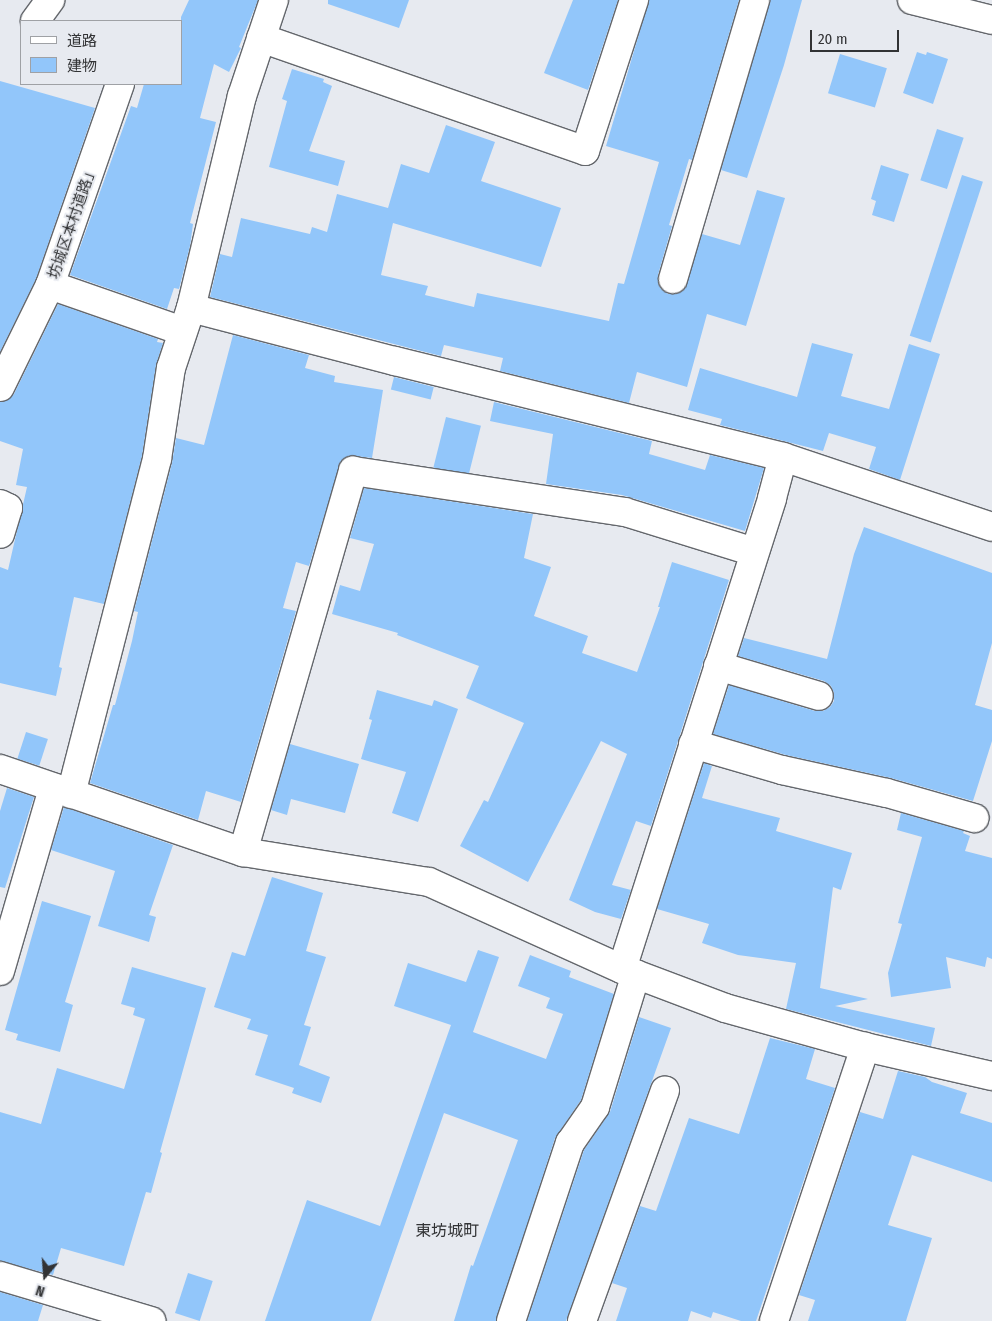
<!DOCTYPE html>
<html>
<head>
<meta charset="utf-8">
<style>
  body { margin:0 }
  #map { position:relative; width:992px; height:1321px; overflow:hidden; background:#e7eaf0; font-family:"Fira Sans Condensed","Noto Sans JP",sans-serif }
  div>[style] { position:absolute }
  .building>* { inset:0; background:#92c6fa; transform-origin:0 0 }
  .roads { filter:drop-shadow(1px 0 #64676c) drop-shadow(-1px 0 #64676c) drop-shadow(0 1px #64676c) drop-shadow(0 -1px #64676c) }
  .minor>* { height:28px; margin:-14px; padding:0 14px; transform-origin:14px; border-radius:14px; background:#fff }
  span { translate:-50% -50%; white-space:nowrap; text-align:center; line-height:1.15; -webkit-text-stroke:4px #e7eaf0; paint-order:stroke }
  .street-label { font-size:15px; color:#323335 }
  .neighbourhood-label { font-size:16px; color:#323335 }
  .legend { position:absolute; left:20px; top:20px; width:162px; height:65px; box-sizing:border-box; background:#e7eaf0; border:1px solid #9fa1a5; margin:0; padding:6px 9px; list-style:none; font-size:15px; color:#323335 }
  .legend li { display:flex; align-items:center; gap:10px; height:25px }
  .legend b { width:25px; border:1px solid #9fa1a5 }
  .north { position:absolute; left:20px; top:1251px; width:50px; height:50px; -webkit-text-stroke:4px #e7eaf0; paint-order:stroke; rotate:198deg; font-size:14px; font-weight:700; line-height:20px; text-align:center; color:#323335 }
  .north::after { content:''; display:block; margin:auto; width:18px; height:22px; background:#323335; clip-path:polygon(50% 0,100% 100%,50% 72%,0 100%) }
  .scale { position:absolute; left:810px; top:30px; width:89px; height:22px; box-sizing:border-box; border:2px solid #323335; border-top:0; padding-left:6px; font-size:15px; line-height:18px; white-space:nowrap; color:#323335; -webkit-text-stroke:4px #e7eaf0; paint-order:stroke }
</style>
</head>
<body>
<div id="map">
  <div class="building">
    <i style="clip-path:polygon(189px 0,258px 0,239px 47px,241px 48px,229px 72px,214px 64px,200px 118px,216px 122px,190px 223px,193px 224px,190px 246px,179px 289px,174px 288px,167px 309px,70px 275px,131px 106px,137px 108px,144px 84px,181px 84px,181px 17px)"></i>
    <i style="clip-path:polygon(328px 0,409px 0,399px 28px,328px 4px)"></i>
    <i style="clip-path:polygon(573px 0,618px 0,588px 90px,544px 73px)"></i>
    <i style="clip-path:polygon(649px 0,739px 0,692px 160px,689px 159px,669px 225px,672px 226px,658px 275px,658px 283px,661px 289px,668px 294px,676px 294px,684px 290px,702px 234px,740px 245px,757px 190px,785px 198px,746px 326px,707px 314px,687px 387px,637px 372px,629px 403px,500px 371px,503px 358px,444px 345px,441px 356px,210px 297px,220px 254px,232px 257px,241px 218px,310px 234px,312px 227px,327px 232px,337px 194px,388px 208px,401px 164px,429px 173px,446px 125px,495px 142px,481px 181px,561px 208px,541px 267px,393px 223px,381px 275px,428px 286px,425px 295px,474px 307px,477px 293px,609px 321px,618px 283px,624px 284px,659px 162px,606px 146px)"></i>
    <i style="clip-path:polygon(770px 0,802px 0,784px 65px,747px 178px,721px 170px)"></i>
    <i style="clip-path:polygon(917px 52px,926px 55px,927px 52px,948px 59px,933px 104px,903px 93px)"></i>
    <i style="left:840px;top:54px;width:49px;height:41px;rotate:17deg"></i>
    <i style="clip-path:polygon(292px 69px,324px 79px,323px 82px,332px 86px,309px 151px,345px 161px,338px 186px,269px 167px,287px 101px,282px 99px)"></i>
    <i style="clip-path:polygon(0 81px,95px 108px,36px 279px,0 352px)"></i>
    <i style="left:937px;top:129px;width:28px;height:54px;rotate:18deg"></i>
    <i style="clip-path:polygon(881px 165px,909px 174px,894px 222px,872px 215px,876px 201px,871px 199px)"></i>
    <i style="left:962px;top:175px;width:22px;height:169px;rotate:18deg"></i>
    <i style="clip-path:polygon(58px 304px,158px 339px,157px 342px,163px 343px,156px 365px,142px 456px,104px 604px,74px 597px,59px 667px,62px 668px,56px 696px,0 683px,0 567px,8px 570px,27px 487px,16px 485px,23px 449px,0 441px,0 402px,8px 400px,14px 394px)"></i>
    <i style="clip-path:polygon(233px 335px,309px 355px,305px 368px,335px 376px,334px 382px,383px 390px,372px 458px,355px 456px,348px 456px,341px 461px,309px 566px,296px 562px,283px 608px,296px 611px,241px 802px,206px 791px,198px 820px,90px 783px,113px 705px,115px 705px,132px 641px,138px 612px,134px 611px,172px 463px,176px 438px,204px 445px)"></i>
    <i style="clip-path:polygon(812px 343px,853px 354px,841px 396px,889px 409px,909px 344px,940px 354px,900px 480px,869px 469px,876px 447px,829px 433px,823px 451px,720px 425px,722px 419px,688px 410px,700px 368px,797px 397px)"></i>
    <i style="left:394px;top:377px;width:41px;height:13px;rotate:14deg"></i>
    <i style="clip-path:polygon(494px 402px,652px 441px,649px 454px,705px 470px,710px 455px,764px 468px,745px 531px,622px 495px,546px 484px,553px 434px,490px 421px)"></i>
    <i style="left:446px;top:417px;width:36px;height:52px;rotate:14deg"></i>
    <i style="clip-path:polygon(364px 488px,533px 514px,524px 558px,551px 567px,534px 616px,588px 636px,582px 653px,637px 672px,660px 607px,658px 607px,672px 562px,729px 580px,651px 826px,636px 821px,612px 885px,631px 890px,621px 919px,595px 912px,569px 900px,627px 754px,601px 741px,528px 882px,460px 846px,484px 800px,488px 802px,524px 723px,466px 698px,479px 666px,397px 635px,398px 633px,332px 614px,340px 585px,360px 591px,374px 544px,350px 538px)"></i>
    <i style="clip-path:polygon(864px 527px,992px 573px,992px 643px,975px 705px,992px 710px,992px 741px,973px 801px,891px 778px,786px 755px,713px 734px,729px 685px,815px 711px,823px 711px,830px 707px,834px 701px,834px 693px,831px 686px,824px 681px,738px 656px,744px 638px,827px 659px,854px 554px)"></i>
    <i style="clip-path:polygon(377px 690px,432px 706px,434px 700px,458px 709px,418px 822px,392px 813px,406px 772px,361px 759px,372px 720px,369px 719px)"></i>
    <i style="left:26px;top:732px;width:23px;height:28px;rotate:18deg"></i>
    <i style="clip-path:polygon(290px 744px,359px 764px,345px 813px,291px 799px,287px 815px,271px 810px)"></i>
    <i style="clip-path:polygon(704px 763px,712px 766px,702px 798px,780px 818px,776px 831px,852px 853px,841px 890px,833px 887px,820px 988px,868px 999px,835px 1006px,935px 1028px,931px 1046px,786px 1009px,796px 963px,738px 955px,702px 943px,709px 924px,657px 909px)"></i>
    <i style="clip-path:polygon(7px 788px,34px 797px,5px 888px,0 887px,0 811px)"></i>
    <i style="clip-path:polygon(64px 807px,173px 845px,149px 915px,156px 917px,149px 942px,98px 926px,115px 871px,51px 850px)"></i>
    <i style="clip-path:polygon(901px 813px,964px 831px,963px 833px,970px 836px,965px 851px,992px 858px,992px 959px,987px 957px,985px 967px,946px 957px,951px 988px,891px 997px,888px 973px,902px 924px,898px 923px,922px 837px,897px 830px)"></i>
    <i style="clip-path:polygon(272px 877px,323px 893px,306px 951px,326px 957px,304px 1025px,311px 1027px,299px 1065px,330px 1077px,321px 1103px,292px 1093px,294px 1088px,255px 1075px,268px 1035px,247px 1029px,251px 1019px,214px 1007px,232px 952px,245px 956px)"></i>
    <i style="clip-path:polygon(42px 901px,91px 916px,65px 1002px,73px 1005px,60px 1052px,16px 1040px,18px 1034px,5px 1030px)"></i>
    <i style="clip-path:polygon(478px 950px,499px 957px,473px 1032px,546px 1059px,563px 1014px,546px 1008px,550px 998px,518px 986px,530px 955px,571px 971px,569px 977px,614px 994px,581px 1100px,555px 1138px,496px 1321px,454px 1321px,471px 1265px,473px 1266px,518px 1140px,444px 1113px,371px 1321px,265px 1321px,307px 1200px,380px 1226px,451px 1025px,394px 1006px,408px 963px,466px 982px)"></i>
    <i style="clip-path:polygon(132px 967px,206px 988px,160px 1152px,162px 1153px,151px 1193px,146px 1192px,124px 1266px,61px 1248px,53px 1275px,0 1261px,0 1112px,41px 1124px,57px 1068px,124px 1089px,145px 1019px,133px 1015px,135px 1008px,121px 1004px)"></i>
    <i style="clip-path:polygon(639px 1017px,671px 1028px,566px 1321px,527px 1321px,584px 1150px,610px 1112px)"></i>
    <i style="clip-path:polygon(770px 1038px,815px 1049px,806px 1079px,835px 1088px,756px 1321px,741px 1321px,713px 1312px,711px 1318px,691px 1311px,688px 1321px,616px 1321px,627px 1288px,612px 1283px,640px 1206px,656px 1211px,689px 1118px,739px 1134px)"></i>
    <i style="clip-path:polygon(898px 1071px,925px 1077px,932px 1082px,967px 1093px,960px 1113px,992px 1123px,992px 1182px,912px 1155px,888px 1225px,932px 1238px,906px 1321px,808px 1321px,815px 1300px,799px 1295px,860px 1112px,883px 1119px)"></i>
    <i style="left:188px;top:1273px;width:26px;height:42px;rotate:18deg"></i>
    <i style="clip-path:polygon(0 1292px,43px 1305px,38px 1321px,0 1321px)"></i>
  </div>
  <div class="roads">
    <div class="minor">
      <i style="left:912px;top:0;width:82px;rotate:14deg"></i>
      <i style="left:35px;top:21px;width:26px;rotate:-54deg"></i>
      <i style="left:261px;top:38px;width:343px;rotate:19.2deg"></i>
      <i style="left:585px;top:151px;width:159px;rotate:-72deg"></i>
      <i style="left:120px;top:84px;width:213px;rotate:109.2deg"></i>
      <i style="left:50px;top:285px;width:140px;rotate:19.2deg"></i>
      <i style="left:673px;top:279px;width:291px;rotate:-73.6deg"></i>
      <i style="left:191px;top:308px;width:211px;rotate:14.6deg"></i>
      <i style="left:395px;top:361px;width:400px;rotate:13.9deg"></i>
      <i style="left:783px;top:457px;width:220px;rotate:18.5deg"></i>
      <i style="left:0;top:387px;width:114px;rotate:-63.9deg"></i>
      <i style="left:0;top:504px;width:9px;rotate:27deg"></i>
      <i style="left:8px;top:508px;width:27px;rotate:107deg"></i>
      <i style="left:718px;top:666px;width:105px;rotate:16.5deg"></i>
      <i style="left:693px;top:744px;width:93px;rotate:16.3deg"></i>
      <i style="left:782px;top:770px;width:107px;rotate:12.4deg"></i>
      <i style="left:887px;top:793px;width:91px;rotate:16deg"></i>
      <i style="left:0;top:769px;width:257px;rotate:18.9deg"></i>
      <i style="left:243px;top:852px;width:188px;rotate:9.2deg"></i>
      <i style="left:429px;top:882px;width:212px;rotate:24.3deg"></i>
      <i style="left:622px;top:969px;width:110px;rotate:20.7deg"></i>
      <i style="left:725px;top:1008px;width:145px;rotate:15.6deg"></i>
      <i style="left:865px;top:1047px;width:130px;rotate:12.9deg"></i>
      <i style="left:71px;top:794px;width:346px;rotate:-75.6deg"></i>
      <i style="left:157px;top:459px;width:92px;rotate:-81.3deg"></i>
      <i style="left:171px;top:368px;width:63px;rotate:-71.6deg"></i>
      <i style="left:191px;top:308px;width:218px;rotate:-76.5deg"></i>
      <i style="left:242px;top:96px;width:101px;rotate:-71.6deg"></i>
      <i style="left:243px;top:852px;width:397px;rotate:-73.9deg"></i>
      <i style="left:353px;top:471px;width:275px;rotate:8.6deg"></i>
      <i style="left:625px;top:512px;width:135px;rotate:17.2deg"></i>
      <i style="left:622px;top:969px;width:494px;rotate:-72.3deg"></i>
      <i style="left:772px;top:498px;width:42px;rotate:-75deg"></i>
      <i style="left:0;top:971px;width:191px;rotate:-73.8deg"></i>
      <i style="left:0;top:1276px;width:158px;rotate:16.6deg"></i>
      <i style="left:511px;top:1321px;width:188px;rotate:-71.7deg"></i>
      <i style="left:570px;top:1143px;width:44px;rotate:-55.2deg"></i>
      <i style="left:595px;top:1107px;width:139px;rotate:-72.9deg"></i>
      <i style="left:582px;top:1321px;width:245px;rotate:-70.2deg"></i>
      <i style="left:774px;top:1321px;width:289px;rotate:-71.6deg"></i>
    </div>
  </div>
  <div class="street-label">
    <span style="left:73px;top:222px;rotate:-71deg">坊城区本村道路」</span>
  </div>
  <div class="neighbourhood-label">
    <span style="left:447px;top:1231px">東坊城町</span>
  </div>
  <ul class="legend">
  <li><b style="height:6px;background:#fff"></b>道路</li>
  <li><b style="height:14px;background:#92c6fa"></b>建物</li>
  </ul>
  <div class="north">N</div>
  <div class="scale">20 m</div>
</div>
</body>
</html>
